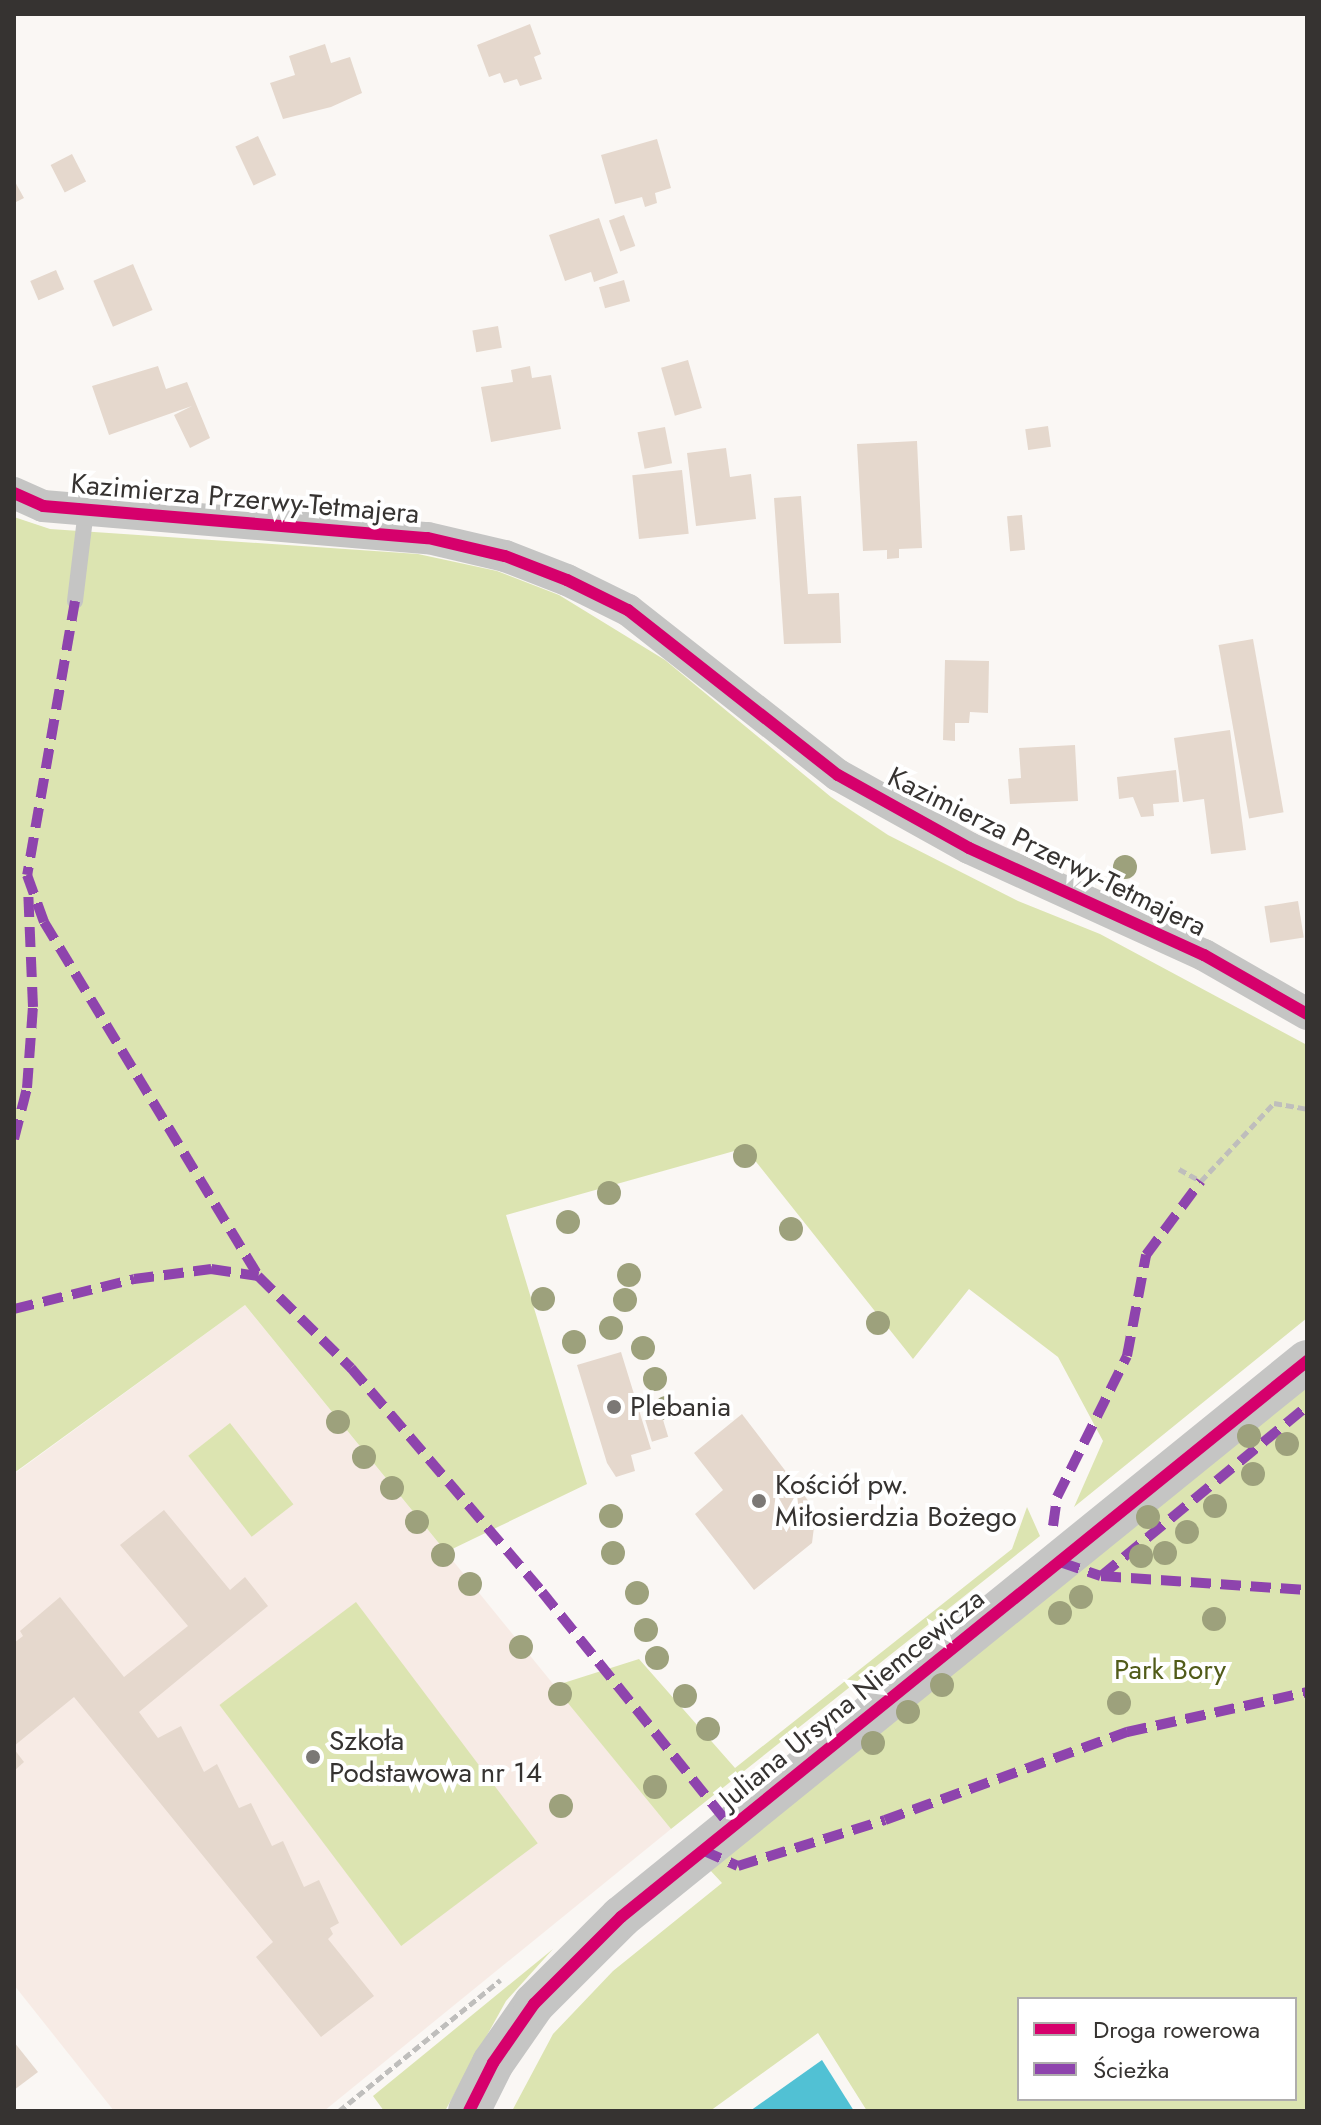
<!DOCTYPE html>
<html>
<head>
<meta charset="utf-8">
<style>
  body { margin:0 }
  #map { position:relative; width:1321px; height:2125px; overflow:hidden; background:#faf7f4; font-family:Jost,sans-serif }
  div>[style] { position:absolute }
  .education>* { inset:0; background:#f7ebe5 }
  .green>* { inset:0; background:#dce4b1; transform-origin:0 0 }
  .water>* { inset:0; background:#51c1d4 }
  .building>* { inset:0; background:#e5d8cd; transform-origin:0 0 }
  .path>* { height:5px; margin-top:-2.5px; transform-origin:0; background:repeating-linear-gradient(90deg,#bfbebc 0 8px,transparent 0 12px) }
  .service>* { height:16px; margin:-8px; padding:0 8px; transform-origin:8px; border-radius:8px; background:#c5c5c4 }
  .minor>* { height:32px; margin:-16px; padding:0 16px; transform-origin:16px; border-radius:16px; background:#c5c5c4 }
  .tertiary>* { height:42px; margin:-21px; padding:0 21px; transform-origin:21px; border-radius:21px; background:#c5c5c4 }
  .quiet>* { height:10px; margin-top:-5px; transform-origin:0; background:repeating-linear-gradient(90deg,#8e44ad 0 20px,transparent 0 30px) }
  .cycleway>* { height:12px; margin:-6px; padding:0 6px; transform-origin:6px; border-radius:6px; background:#d6006c }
  .trees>* { width:24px; height:24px; margin:-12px; border-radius:50%; background:#9da17c }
  .dots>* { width:22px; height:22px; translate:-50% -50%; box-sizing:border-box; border:4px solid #fff; border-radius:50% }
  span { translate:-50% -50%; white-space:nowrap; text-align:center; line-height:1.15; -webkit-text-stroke:8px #fff; paint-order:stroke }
  .street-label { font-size:28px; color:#363331 }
  .poi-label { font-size:28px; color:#363331 }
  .left { translate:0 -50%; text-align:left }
  .park-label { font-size:28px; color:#515b19 }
  .frame { position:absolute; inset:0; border:16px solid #363331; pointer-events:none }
  .legend { position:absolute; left:1017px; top:1997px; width:280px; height:104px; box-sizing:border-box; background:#fff; border:2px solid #afadad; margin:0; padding:10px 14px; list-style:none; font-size:24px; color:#363331 }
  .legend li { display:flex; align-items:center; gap:16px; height:40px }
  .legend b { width:40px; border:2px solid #afadad }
</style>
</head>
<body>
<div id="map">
  <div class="education">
    <i style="clip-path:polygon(245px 1305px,671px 1829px,324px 2111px,114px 2111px,14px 1985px,14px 1474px)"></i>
  </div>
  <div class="green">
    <i style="clip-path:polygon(14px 517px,50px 529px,418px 554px,497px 571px,559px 595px,665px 660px,831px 797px,888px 835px,1018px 901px,1100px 934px,1307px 1045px,1307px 1318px,1074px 1507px,1103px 1441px,1058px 1357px,969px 1289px,913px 1359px,745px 1148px,506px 1215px,587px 1484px,446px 1552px,245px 1305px,14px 1473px)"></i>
    <i style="clip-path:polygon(evenodd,1307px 1386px,1307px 2111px,867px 2111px,818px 2033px,710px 2111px,512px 2111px,553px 2034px,613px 1971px,722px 1883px,709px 1869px,1307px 1386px,1019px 1999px,1295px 1999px,1295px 2099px,1019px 2099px,1019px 1999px)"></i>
    <i style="left:230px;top:1423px;width:103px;height:53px;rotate:52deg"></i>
    <i style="clip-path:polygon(1027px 1507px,1040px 1536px,671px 1829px,554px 1686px,639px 1659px,735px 1768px,1012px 1549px)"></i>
    <i style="left:356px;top:1602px;width:302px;height:171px;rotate:53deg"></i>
    <i style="clip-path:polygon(553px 1949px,506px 2001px,445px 2111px,384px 2111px,373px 2096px)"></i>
  </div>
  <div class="water">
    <i style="clip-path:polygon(822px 2060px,854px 2111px,750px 2111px)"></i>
  </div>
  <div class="building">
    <i style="clip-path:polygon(530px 24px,541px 54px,534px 57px,542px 79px,520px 86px,517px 79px,504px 83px,500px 73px,489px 77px,477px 45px)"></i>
    <i style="clip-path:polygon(325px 44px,331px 63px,350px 57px,362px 93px,331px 107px,283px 119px,270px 83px,295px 75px,289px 56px)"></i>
    <i style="left:258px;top:136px;width:43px;height:25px;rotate:65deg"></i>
    <i style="clip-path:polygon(657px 139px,671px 188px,655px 193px,657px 203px,645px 207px,642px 197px,615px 204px,601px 155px)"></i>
    <i style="left:72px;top:154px;width:31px;height:24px;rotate:63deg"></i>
    <i style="clip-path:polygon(14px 180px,24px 198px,14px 203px)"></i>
    <i style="left:624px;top:215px;width:33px;height:16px;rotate:70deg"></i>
    <i style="clip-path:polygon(599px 218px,618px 273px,594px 282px,591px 272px,565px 281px,549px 235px)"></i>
    <i style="left:133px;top:264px;width:50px;height:43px;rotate:67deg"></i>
    <i style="left:56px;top:270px;width:21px;height:28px;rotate:67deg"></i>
    <i style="left:624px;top:280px;width:22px;height:26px;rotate:74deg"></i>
    <i style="left:498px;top:326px;width:22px;height:26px;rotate:80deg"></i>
    <i style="left:688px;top:360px;width:50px;height:28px;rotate:74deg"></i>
    <i style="clip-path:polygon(158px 366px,166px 389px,187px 382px,210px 438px,190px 448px,174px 415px,192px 406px,109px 435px,92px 386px)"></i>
    <i style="clip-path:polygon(530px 366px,532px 378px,551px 375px,561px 429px,491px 442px,481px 387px,513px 382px,511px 370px)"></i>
    <i style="left:1048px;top:426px;width:21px;height:23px;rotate:82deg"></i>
    <i style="left:665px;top:427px;width:37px;height:28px;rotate:79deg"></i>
    <i style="clip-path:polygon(917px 441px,922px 548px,899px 549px,899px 558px,887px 559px,887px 550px,863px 551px,857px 444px)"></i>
    <i style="clip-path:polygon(726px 448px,730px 477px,751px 474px,756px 519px,696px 526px,687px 453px)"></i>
    <i style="left:682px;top:470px;width:64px;height:50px;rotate:84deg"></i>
    <i style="clip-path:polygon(801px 496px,808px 594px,839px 593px,841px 643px,784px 644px,774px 498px)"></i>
    <i style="left:1022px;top:515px;width:35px;height:15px;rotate:85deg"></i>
    <i style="left:1253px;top:639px;width:176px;height:35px;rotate:80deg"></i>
    <i style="clip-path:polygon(945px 660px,989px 661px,988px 713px,970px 712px,969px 723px,955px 723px,955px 741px,943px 740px)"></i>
    <i style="clip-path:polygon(1230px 730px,1246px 850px,1211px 854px,1204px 799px,1183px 802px,1174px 738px)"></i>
    <i style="clip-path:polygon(1075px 745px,1078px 801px,1010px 804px,1008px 779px,1021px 778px,1019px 748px)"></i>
    <i style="clip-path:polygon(1176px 770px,1179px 802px,1153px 804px,1154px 816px,1141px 817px,1133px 797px,1119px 799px,1117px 777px)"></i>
    <i style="left:1298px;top:901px;width:37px;height:34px;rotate:81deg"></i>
    <i style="clip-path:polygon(621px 1352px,651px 1449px,631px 1455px,635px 1471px,616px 1477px,607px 1463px,577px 1365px)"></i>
    <i style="left:660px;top:1410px;width:28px;height:17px;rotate:73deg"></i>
    <i style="clip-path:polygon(742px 1414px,816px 1511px,812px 1543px,754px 1590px,695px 1514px,723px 1490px,694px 1453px)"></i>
    <i style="clip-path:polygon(164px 1510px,230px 1590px,245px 1577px,268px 1606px,139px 1712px,158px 1738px,181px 1726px,204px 1772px,217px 1764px,239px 1808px,251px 1803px,272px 1846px,283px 1841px,304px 1887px,319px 1880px,339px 1923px,330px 1928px,333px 1934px,328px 1939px,374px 1996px,321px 2037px,256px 1957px,273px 1942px,74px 1697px,14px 1746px,14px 1643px,23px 1636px,20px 1631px,60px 1597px,124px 1677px,188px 1626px,120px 1545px)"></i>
    <i style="clip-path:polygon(14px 1749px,24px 1762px,14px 1771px)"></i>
    <i style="clip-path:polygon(14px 2042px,38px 2072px,14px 2090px)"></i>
  </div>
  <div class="path">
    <i style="left:1179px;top:1169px;width:25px;rotate:29deg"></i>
    <i style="left:1201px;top:1181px;width:107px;rotate:-46.9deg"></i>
    <i style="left:1274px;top:1103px;width:34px;rotate:10deg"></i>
    <i style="left:339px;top:2111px;width:208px;rotate:-39.1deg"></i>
  </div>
  <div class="service">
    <i style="left:75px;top:601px;width:92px;rotate:-83.1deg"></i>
  </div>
  <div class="minor">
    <i style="left:14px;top:493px;width:32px;rotate:24deg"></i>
    <i style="left:43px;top:506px;width:386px;rotate:4.8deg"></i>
    <i style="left:428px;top:538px;width:79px;rotate:13.2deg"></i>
    <i style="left:505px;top:556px;width:66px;rotate:21.2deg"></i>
    <i style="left:567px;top:580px;width:68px;rotate:26.2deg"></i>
    <i style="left:628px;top:610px;width:267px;rotate:38.2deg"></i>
    <i style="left:838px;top:775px;width:150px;rotate:29.1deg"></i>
    <i style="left:969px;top:848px;width:258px;rotate:24.5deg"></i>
    <i style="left:1204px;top:955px;width:119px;rotate:29.8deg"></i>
  </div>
  <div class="tertiary">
    <i style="left:469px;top:2111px;width:54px;rotate:-63.4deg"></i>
    <i style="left:493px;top:2063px;width:72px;rotate:-55.2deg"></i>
    <i style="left:534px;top:2004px;width:123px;rotate:-45deg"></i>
    <i style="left:621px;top:1917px;width:883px;rotate:-39.02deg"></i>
  </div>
  <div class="quiet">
    <i style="left:75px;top:601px;width:278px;rotate:99.9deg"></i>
    <i style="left:27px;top:875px;width:50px;rotate:70.1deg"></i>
    <i style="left:44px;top:922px;width:414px;rotate:58.8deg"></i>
    <i style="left:14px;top:1139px;width:53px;rotate:-75.7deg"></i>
    <i style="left:27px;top:1088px;width:81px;rotate:-85.8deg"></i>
    <i style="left:33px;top:1007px;width:118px;rotate:-92.4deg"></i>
    <i style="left:14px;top:1309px;width:124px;rotate:-14deg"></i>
    <i style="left:134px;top:1279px;width:78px;rotate:-7.4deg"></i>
    <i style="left:211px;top:1269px;width:48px;rotate:8.5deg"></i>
    <i style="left:258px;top:1276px;width:131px;rotate:44.7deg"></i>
    <i style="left:351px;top:1368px;width:294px;rotate:49.5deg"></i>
    <i style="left:542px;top:1592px;width:302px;rotate:51.2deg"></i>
    <i style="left:1053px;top:1526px;width:29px;rotate:-82deg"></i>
    <i style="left:1057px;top:1497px;width:157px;rotate:-63.6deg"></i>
    <i style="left:1127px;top:1356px;width:103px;rotate:-79.3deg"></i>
    <i style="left:1146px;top:1255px;width:92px;rotate:-53.4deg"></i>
    <i style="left:1060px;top:1562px;width:43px;rotate:18.9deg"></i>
    <i style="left:1101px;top:1576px;width:206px;rotate:3.9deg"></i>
    <i style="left:1101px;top:1576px;width:267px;rotate:-39.5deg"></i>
    <i style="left:702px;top:1850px;width:39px;rotate:24deg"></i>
    <i style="left:738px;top:1866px;width:154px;rotate:-17.4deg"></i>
    <i style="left:885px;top:1820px;width:258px;rotate:-20deg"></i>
    <i style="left:1127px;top:1732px;width:184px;rotate:-12.5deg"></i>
  </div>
  <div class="cycleway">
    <i style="left:14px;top:493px;width:32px;rotate:24deg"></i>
    <i style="left:43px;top:506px;width:386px;rotate:4.8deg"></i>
    <i style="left:428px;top:538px;width:79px;rotate:13.2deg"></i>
    <i style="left:505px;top:556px;width:66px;rotate:21.2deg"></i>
    <i style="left:567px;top:580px;width:68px;rotate:26.2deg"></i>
    <i style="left:628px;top:610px;width:267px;rotate:38.2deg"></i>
    <i style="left:838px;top:775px;width:150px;rotate:29.1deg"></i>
    <i style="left:969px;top:848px;width:258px;rotate:24.5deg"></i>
    <i style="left:1204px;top:955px;width:119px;rotate:29.8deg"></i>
    <i style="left:469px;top:2111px;width:54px;rotate:-63.4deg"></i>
    <i style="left:493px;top:2063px;width:72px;rotate:-55.2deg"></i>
    <i style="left:534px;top:2004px;width:123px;rotate:-45deg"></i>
    <i style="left:621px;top:1917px;width:883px;rotate:-39.02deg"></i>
  </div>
  <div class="trees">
    <i style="left:1125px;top:867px"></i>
    <i style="left:745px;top:1156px"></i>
    <i style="left:609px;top:1193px"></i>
    <i style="left:568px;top:1222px"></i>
    <i style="left:791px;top:1229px"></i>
    <i style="left:629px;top:1275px"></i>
    <i style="left:543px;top:1299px"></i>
    <i style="left:625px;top:1300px"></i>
    <i style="left:878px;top:1323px"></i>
    <i style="left:611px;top:1328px"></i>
    <i style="left:574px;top:1342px"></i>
    <i style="left:643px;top:1348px"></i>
    <i style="left:655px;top:1379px"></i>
    <i style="left:666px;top:1408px"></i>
    <i style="left:338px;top:1422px"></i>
    <i style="left:1249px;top:1436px"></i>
    <i style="left:1287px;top:1444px"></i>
    <i style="left:364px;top:1457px"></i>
    <i style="left:1253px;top:1474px"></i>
    <i style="left:392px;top:1488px"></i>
    <i style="left:1215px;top:1506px"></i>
    <i style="left:611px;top:1516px"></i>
    <i style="left:1148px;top:1517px"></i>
    <i style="left:417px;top:1522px"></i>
    <i style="left:1187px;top:1532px"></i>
    <i style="left:613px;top:1553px"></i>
    <i style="left:1165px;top:1553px"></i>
    <i style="left:443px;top:1555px"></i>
    <i style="left:1141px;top:1556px"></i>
    <i style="left:470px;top:1584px"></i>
    <i style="left:637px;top:1593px"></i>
    <i style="left:1081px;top:1597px"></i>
    <i style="left:1060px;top:1613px"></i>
    <i style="left:1214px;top:1619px"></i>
    <i style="left:646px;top:1630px"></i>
    <i style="left:521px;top:1647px"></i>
    <i style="left:657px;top:1658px"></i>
    <i style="left:942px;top:1685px"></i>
    <i style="left:560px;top:1694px"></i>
    <i style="left:685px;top:1696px"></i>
    <i style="left:1119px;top:1703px"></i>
    <i style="left:908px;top:1712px"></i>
    <i style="left:708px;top:1729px"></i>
    <i style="left:873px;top:1743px"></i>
    <i style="left:655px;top:1787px"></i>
    <i style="left:561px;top:1806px"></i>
  </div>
  <div class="dots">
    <i style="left:614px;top:1407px;background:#7b7875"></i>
    <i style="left:759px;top:1501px;background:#7b7875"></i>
    <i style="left:313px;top:1757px;background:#7b7875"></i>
  </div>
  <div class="street-label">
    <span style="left:245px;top:499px;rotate:5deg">Kazimierza Przerwy-Tetmajera</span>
    <span style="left:1047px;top:852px;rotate:26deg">Kazimierza Przerwy-Tetmajera</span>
    <span style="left:852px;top:1699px;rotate:-39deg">Juliana Ursyna Niemcewicza</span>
  </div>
  <div class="poi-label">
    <span class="left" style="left:630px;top:1407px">Plebania</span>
    <span class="left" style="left:775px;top:1501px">Kościół pw.<br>Miłosierdzia Bożego</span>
    <span class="left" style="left:329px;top:1757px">Szkoła<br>Podstawowa nr 14</span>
  </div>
  <div class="park-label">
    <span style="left:1170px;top:1670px">Park Bory</span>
  </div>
  <div class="frame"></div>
  <ul class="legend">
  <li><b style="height:10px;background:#d6006c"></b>Droga rowerowa</li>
  <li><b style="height:10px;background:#8e44ad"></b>Ścieżka</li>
  </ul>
</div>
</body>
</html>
